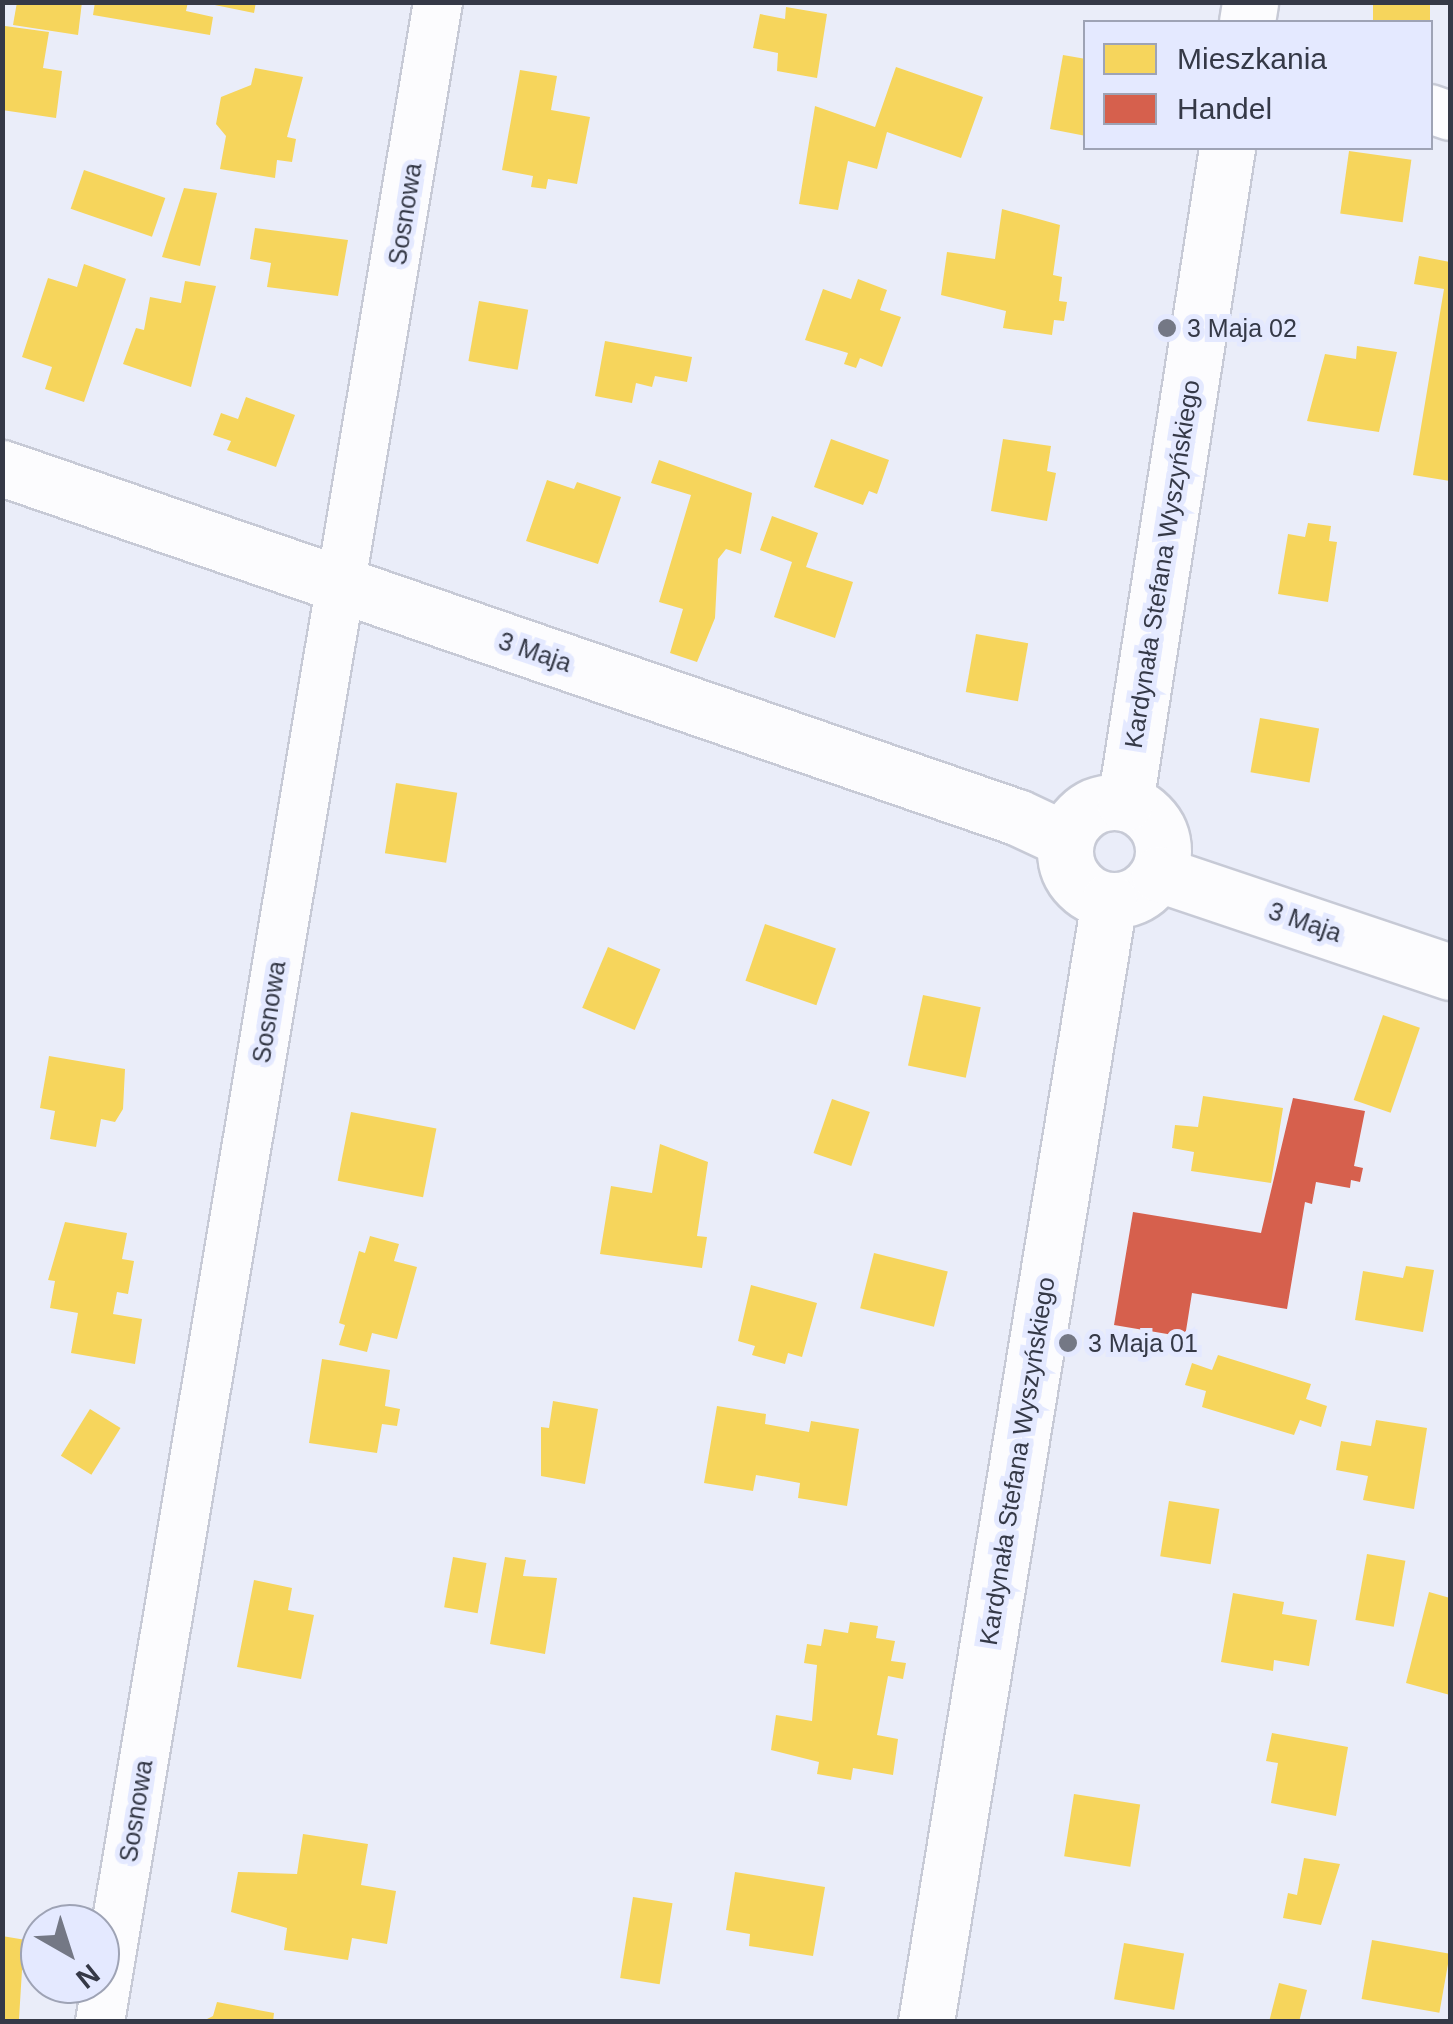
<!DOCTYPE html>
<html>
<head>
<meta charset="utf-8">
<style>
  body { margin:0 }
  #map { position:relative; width:1453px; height:2024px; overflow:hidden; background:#eaedf9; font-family:Helvetica,sans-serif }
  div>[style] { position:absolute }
  .homes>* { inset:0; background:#f6d55c; transform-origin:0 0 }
  .shops>* { inset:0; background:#d6604d }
  .roads { filter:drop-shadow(2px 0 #c7cad6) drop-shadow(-2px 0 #c7cad6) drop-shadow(0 2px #c7cad6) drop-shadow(0 -2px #c7cad6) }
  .minor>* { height:48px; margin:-24px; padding:0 24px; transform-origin:24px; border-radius:24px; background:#fcfcfe }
  .tertiary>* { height:55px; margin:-27.5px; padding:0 27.5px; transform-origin:27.5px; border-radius:27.5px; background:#fcfcfe }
  .tertiary>.ring { margin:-27.5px; padding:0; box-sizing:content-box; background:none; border:55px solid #fcfcfe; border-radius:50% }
  .dots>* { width:28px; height:28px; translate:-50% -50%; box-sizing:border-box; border:5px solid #e4e9ff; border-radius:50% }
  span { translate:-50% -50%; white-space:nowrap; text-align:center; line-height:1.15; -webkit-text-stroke:10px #e4e9ff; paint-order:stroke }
  .street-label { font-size:25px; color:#353947 }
  .poi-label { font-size:25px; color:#353947 }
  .left { translate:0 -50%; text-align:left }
  .frame { position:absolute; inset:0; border:5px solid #353947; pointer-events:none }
  .legend { position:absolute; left:1083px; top:20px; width:350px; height:130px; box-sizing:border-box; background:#e4e9ff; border:2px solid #9ea3b5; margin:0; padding:12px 18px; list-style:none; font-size:30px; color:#353947 }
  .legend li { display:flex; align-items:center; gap:20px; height:50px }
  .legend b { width:50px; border:2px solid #9ea3b5 }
  .north { position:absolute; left:20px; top:1904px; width:100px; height:100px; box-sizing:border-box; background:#e4e9ff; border:2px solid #9ea3b5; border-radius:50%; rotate:141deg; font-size:28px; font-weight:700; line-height:40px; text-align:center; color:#353947 }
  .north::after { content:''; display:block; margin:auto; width:35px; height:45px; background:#747885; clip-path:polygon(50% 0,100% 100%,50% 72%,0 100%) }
</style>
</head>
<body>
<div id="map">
  <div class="homes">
    <i style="clip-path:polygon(17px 2px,82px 2px,78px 35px,13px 25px)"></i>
    <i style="clip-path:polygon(95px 2px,188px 2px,186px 11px,213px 17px,210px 35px,93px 15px)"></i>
    <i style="clip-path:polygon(200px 2px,256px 2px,254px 13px)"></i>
    <i style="left:1373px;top:2px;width:57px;height:20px"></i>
    <i style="clip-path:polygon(786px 7px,827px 14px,817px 78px,777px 71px,778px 53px,753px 48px,760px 14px,785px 19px)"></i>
    <i style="clip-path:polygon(5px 26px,49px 32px,43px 68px,62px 71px,56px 118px,2px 110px)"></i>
    <i style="clip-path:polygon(1063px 55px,1086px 59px,1086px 136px,1050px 129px)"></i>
    <i style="clip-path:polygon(896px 67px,983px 97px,961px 158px,887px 132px,877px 169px,848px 161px,838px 210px,799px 204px,815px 106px,875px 127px)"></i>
    <i style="clip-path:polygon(255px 68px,303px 77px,287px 137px,296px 139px,292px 162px,277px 160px,275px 178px,220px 169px,226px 136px,216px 124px,221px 97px,251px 85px)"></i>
    <i style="clip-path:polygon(520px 70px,557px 76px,551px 110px,590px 117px,577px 184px,548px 179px,546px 189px,531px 187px,533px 176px,502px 170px)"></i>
    <i style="left:1349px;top:151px;width:63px;height:63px;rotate:8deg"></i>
    <i style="left:84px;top:170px;width:86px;height:41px;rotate:19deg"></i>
    <i style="clip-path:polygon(184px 188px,217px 193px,200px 266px,162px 257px)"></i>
    <i style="clip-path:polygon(1002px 209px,1060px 225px,1053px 275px,1062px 277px,1059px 301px,1067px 302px,1064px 321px,1054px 320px,1052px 335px,1003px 328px,1006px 311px,941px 295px,947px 252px,995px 259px)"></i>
    <i style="clip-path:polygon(255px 228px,348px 240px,338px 296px,267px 287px,271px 263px,250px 259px)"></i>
    <i style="clip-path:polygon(1419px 256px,1450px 262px,1450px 481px,1413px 475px,1444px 289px,1414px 284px)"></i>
    <i style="clip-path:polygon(84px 264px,126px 279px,84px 402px,45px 389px,52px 367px,22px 357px,48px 278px,77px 287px)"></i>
    <i style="clip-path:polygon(858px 279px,887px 290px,880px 310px,901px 317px,882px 367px,860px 358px,856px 368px,844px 364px,848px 353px,805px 340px,823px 289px,851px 299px)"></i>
    <i style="clip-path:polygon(185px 281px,216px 286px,191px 387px,123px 364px,136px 328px,144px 330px,150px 297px,181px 303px)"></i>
    <i style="left:479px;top:301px;width:50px;height:61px;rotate:10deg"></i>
    <i style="clip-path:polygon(605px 341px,692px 357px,687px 382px,655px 376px,652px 387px,636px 383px,632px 403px,595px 396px)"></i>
    <i style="clip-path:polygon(1357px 346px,1397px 352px,1379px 432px,1307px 421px,1325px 354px,1356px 359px)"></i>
    <i style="clip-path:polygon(246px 397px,295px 415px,276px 467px,227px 450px,231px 441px,213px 435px,221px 413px,238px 419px)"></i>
    <i style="clip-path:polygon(831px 439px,889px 460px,877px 494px,869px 491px,863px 505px,814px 487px)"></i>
    <i style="clip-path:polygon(1003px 439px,1051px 446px,1047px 471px,1056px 473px,1047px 521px,991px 511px)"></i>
    <i style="clip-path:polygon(659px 460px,752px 493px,741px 554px,726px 549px,718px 559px,715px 618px,697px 662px,670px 653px,683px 609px,659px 602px,691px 495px,651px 483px)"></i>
    <i style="clip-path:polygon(547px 480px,574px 489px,577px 482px,621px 497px,598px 564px,526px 541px)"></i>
    <i style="clip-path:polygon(772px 516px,818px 533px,806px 567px,853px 582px,835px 638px,774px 617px,792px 562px,760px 550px)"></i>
    <i style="clip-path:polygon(1308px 523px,1331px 526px,1329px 541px,1337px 542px,1328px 602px,1278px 594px,1288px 534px,1305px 537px)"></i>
    <i style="left:976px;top:634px;width:53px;height:59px;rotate:10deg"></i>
    <i style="left:1260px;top:718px;width:60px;height:55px;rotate:10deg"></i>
    <i style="left:396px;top:783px;width:62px;height:71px;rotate:9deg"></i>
    <i style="left:765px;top:924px;width:75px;height:60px;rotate:19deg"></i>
    <i style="left:608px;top:947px;width:57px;height:66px;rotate:23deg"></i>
    <i style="left:923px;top:995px;width:59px;height:72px;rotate:12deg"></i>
    <i style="left:1383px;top:1015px;width:39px;height:90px;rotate:19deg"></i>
    <i style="clip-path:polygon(49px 1056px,125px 1069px,123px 1109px,115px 1122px,101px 1119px,96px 1147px,50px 1139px,55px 1111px,40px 1108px)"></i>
    <i style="clip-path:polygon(1203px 1096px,1283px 1108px,1271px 1183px,1191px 1171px,1194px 1152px,1172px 1148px,1175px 1125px,1198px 1127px)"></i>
    <i style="left:832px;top:1099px;width:40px;height:57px;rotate:19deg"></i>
    <i style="left:351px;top:1112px;width:87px;height:70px;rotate:11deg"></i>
    <i style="clip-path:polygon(660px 1144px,708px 1162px,697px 1236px,707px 1237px,702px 1268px,600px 1254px,611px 1186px,652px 1193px)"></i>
    <i style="clip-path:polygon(65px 1222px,127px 1233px,122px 1259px,134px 1261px,128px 1294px,117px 1292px,113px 1314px,142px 1319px,135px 1364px,71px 1353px,78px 1313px,50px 1308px,55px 1281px,48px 1280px)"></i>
    <i style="clip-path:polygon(370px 1236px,399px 1244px,394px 1261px,417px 1267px,397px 1339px,372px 1333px,367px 1352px,339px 1345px,345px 1325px,339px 1323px,359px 1251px,365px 1253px)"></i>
    <i style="left:874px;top:1253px;width:76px;height:57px;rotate:14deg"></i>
    <i style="clip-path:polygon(1406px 1266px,1434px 1270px,1423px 1332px,1355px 1320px,1363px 1271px,1403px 1278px)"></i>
    <i style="clip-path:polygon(751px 1285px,817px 1303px,802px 1357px,788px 1353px,785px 1364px,752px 1355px,755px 1346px,738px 1341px)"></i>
    <i style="clip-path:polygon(1218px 1355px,1311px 1384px,1306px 1399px,1327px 1406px,1321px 1427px,1300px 1420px,1294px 1435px,1202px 1407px,1206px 1391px,1185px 1385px,1192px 1363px,1212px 1370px)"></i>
    <i style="clip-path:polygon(322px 1359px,390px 1370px,385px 1406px,400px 1409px,397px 1426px,382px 1424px,377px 1453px,309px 1443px)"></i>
    <i style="clip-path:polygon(553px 1401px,598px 1409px,585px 1484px,541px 1476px,541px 1427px,549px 1428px)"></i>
    <i style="clip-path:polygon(717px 1406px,766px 1414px,765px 1424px,809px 1432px,811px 1421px,859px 1429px,847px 1506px,798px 1498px,800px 1483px,756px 1475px,753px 1491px,704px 1483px)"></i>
    <i style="left:90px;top:1409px;width:36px;height:55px;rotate:32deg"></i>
    <i style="clip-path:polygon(1376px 1420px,1427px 1428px,1414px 1509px,1363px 1500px,1368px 1476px,1336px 1470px,1341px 1441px,1371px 1446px)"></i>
    <i style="left:1169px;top:1501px;width:51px;height:56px;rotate:9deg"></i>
    <i style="left:1367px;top:1554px;width:39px;height:67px;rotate:10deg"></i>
    <i style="left:453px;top:1557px;width:34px;height:51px;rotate:10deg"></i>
    <i style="clip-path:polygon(505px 1557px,526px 1560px,523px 1576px,557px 1578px,545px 1654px,490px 1644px)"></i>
    <i style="clip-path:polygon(254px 1580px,292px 1588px,288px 1610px,314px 1615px,301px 1679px,237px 1667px)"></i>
    <i style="clip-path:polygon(1429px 1592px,1450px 1598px,1450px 1695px,1406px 1683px)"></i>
    <i style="clip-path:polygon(1233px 1593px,1284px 1602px,1282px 1614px,1317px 1620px,1309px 1666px,1274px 1660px,1273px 1671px,1221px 1662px)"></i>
    <i style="clip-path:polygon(850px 1622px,878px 1626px,876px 1638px,895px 1641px,891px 1661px,906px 1663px,903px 1679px,888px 1676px,877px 1735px,898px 1739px,893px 1775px,853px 1768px,851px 1780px,817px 1774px,819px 1762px,771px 1750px,776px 1715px,812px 1721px,817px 1665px,804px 1663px,807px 1644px,821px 1646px,824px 1629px,848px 1633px)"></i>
    <i style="clip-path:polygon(1272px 1733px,1348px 1747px,1336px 1816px,1271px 1803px,1278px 1763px,1266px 1761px)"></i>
    <i style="left:1074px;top:1794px;width:67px;height:63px;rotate:9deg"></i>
    <i style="clip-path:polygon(303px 1834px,368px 1844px,361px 1885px,396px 1891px,387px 1944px,352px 1938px,348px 1960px,291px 1951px,284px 1950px,287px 1928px,231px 1912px,238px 1872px,297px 1874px)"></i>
    <i style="clip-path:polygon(1304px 1858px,1340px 1864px,1321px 1925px,1283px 1918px,1288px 1893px,1297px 1895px)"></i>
    <i style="clip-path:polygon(735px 1872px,825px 1887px,813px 1956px,749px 1946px,750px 1934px,726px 1930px)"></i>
    <i style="left:633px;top:1897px;width:40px;height:82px;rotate:9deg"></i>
    <i style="clip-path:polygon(2px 1936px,32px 1941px,28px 1971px,22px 1970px,19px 2019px,8px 2022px,2px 2022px)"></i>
    <i style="left:1372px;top:1940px;width:79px;height:60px;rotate:10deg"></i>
    <i style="left:1124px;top:1943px;width:61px;height:57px;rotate:10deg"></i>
    <i style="clip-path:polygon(1279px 1983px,1307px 1990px,1299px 2022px,1269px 2022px)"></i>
    <i style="clip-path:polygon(217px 2002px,274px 2013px,273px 2022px,201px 2022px,213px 2016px)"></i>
  </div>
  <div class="shops">
    <i style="clip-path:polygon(1293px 1098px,1365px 1111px,1354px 1166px,1363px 1168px,1360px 1182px,1351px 1180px,1350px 1188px,1316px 1182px,1312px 1204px,1305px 1202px,1287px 1309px,1192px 1293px,1185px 1337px,1114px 1325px,1133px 1212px,1261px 1233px)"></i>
  </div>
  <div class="roads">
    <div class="minor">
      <i style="left:1430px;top:109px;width:21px;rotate:19deg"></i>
      <i style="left:100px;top:2022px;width:2048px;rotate:-80.5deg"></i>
    </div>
    <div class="tertiary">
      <i style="left:1247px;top:22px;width:20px;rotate:-81deg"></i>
      <i style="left:2px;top:468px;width:1073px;rotate:18.98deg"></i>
      <i style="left:1017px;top:817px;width:54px;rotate:25.1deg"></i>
      <i class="ring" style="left:1065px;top:802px;width:43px;height:43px"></i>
      <i style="left:1125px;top:803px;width:663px;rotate:-81.15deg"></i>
      <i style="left:1159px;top:874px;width:307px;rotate:18.6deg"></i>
      <i style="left:926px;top:2022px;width:1136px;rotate:-80.73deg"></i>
    </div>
  </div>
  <div class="dots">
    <i style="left:1167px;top:328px;background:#747885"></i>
    <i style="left:1068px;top:1343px;background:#747885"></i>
  </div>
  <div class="street-label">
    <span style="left:405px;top:214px;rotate:-81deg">Sosnowa</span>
    <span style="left:1162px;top:564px;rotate:-81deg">Kardynała Stefana Wyszyńskiego</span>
    <span style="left:535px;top:652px;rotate:19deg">3 Maja</span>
    <span style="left:1305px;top:922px;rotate:19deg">3 Maja</span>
    <span style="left:269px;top:1012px;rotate:-81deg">Sosnowa</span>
    <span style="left:1017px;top:1461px;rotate:-81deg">Kardynała Stefana Wyszyńskiego</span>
    <span style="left:136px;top:1811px;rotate:-81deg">Sosnowa</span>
  </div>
  <div class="poi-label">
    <span class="left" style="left:1187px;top:328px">3 Maja 02</span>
    <span class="left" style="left:1088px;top:1343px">3 Maja 01</span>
  </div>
  <div class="frame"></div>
  <ul class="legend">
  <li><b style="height:28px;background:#f6d55c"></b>Mieszkania</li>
  <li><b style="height:28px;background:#d6604d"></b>Handel</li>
  </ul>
  <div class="north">N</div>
</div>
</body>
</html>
